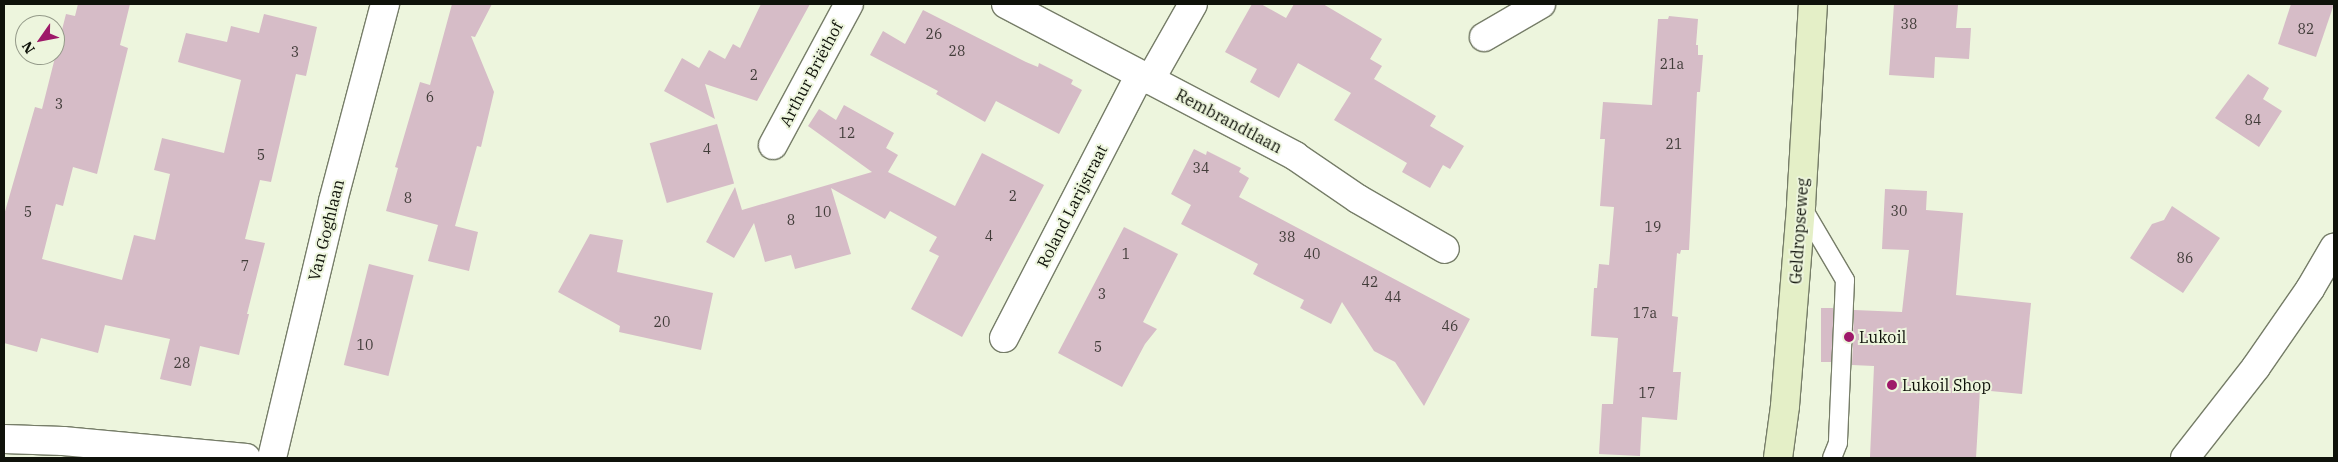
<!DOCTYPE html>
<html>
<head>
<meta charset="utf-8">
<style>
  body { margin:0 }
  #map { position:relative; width:2338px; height:462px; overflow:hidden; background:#edf5dd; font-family:"IBM Plex Serif",serif }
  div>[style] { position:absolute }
  .building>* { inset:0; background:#d6bcc7; transform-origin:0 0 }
  .roads { filter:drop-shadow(1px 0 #767d68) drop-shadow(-1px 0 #767d68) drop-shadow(0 1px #767d68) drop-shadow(0 -1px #767d68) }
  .lane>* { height:18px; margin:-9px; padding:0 9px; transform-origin:9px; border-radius:9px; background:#fff }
  .street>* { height:28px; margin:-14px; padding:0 14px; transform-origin:14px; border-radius:14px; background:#fff }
  .secondary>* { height:28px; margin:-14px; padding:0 14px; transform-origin:14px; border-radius:14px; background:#e4efc7 }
  .dots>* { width:14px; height:14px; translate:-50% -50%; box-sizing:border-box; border:2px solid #edf5dd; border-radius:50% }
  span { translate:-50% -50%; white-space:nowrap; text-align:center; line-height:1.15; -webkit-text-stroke:4px #edf5dd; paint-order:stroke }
  .number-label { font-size:14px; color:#413c39 }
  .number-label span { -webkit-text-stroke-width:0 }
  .street-label { font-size:16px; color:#0f120a }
  .poi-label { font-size:16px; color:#0f120a }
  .left { translate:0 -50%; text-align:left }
  .frame { position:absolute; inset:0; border:5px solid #0f120a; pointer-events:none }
  .north { position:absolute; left:15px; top:15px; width:50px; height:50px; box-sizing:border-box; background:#edf5dd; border:1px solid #949a89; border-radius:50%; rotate:237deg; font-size:14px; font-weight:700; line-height:20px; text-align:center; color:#0f120a }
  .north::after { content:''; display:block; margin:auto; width:18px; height:22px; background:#9e1969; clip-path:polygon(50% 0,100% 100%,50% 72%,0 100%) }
</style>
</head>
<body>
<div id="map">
  <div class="building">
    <i style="clip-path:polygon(78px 4px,130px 4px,120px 45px,128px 48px,97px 174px,73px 167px,63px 206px,56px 204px,42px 259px,122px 280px,134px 235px,155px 240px,170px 174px,154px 170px,162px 138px,224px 153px,241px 80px,178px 62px,186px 33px,227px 42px,231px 26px,259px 33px,264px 14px,317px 27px,306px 76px,296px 74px,271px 182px,260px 180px,245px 239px,265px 243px,247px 314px,249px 314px,239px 355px,200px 346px,191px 386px,160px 379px,170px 339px,105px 325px,98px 353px,41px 338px,37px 352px,4px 343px,4px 215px,35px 107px,42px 109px,66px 14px,75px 16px)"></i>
    <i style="clip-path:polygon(452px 4px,492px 4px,475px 37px,471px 36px,494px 92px,481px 147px,477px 146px,455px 226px,478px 232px,469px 271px,428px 261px,438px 225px,386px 211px,398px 168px,395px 167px,420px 82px,430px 85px)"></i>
    <i style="clip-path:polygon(761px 4px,810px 4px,757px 101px,705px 84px,715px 119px,664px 91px,682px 58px,699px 68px,709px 50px,725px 59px,733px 44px,740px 48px)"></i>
    <i style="clip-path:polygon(1252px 4px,1261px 4px,1286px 18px,1294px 4px,1323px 4px,1382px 39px,1370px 59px,1382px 66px,1374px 79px,1436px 116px,1430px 126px,1464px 146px,1450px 169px,1443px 165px,1430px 188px,1402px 172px,1407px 163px,1334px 120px,1351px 93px,1298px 63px,1279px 98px,1250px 82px,1257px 69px,1225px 52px)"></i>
    <i style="clip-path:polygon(1894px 4px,1958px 5px,1956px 28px,1971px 28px,1969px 59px,1935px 57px,1934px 78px,1889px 75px)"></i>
    <i style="clip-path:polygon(2291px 4px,2334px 4px,2316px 57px,2278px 44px)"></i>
    <i style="clip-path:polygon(923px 10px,1026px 62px,1038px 67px,1039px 63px,1073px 80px,1071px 84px,1082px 90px,1059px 134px,996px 101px,985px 122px,936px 94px,938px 91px,870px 55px,883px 31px,905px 44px)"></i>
    <i style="clip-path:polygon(1669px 16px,1698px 19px,1696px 45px,1698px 45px,1698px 55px,1703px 55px,1700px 92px,1697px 92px,1689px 250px,1681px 250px,1680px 254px,1677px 253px,1672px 316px,1678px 317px,1673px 372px,1681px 372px,1677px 420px,1642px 417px,1640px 456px,1599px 454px,1602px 404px,1613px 404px,1618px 338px,1591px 336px,1594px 288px,1597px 288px,1599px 264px,1609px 265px,1614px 207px,1600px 206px,1605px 139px,1600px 139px,1603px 102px,1652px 105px,1658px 19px,1668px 19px)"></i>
    <i style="clip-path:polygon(2248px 74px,2269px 88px,2263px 99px,2282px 111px,2259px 147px,2215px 118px)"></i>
    <i style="clip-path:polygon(844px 105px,894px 133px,886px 148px,898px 155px,888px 172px,955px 206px,982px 153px,1044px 185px,962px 337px,911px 309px,939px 256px,929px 251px,937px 237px,890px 211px,885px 219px,831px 188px,851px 254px,795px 269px,791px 255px,765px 262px,754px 223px,734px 258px,706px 242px,735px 187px,742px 210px,872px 172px,808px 126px,819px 109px,836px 120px)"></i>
    <i style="left:717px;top:124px;width:62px;height:70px;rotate:74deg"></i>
    <i style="clip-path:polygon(1194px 149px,1206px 155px,1207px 151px,1241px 168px,1239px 172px,1249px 178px,1239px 197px,1470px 319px,1424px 406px,1395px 362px,1374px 351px,1342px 302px,1331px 324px,1300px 308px,1304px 300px,1253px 274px,1258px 264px,1181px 224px,1191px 205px,1171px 194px)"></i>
    <i style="clip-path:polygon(1885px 189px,1927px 191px,1926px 210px,1963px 213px,1956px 295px,2031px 303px,2022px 394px,1980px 390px,1976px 458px,1870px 457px,1874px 366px,1852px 365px,1854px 310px,1902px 312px,1909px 250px,1882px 249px)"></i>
    <i style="clip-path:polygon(2172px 206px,2220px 238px,2183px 293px,2130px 258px,2152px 224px,2164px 220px)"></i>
    <i style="clip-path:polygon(1124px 227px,1178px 254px,1143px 322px,1157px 329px,1145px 344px,1122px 387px,1058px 353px)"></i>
    <i style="clip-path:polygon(590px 234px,623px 240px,617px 272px,713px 293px,701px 350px,619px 332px,620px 326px,558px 292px)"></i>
    <i style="left:369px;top:264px;width:46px;height:104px;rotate:14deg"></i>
    <i style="left:1821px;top:308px;width:12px;height:54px"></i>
  </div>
  <div class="roads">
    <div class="lane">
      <i style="left:1802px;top:207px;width:85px;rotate:59.5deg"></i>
      <i style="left:1845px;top:280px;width:163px;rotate:92.5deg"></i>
      <i style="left:1838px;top:443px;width:16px;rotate:112deg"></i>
    </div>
    <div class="street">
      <i style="left:1006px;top:4px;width:327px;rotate:27.7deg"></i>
      <i style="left:1295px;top:156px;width:76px;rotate:34.3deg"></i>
      <i style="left:1358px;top:199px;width:100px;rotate:29.9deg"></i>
      <i style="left:1484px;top:37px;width:66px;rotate:-30.1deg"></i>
      <i style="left:1150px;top:80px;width:87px;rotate:-60.5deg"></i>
      <i style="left:773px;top:145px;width:160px;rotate:-61.7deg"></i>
      <i style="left:1004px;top:338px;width:296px;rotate:-62.7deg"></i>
      <i style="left:4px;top:439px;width:59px;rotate:1.9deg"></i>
      <i style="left:63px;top:441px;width:184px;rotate:5.3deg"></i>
      <i style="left:272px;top:458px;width:264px;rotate:-76.6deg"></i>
      <i style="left:333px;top:201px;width:204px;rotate:-75.2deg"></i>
      <i style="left:2185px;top:458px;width:115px;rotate:-52deg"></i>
      <i style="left:2256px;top:367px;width:95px;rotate:-55.3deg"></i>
      <i style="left:2310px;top:289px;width:48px;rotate:-59.7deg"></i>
    </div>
    <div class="secondary">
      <i style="left:1778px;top:458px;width:52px;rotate:-82.3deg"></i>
      <i style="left:1785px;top:406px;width:202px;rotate:-85.4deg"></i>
      <i style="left:1801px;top:205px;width:201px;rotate:-86.6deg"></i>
    </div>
  </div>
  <div class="dots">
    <i style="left:1849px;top:337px;background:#9e1969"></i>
    <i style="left:1892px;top:385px;background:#9e1969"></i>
  </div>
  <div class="number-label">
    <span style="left:1909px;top:24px">38</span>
    <span style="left:2306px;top:29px">82</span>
    <span style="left:934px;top:34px">26</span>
    <span style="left:957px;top:51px">28</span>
    <span style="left:295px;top:52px">3</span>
    <span style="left:1672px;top:64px">21a</span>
    <span style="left:754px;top:75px">2</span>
    <span style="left:430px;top:97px">6</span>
    <span style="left:59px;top:104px">3</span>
    <span style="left:2253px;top:120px">84</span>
    <span style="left:847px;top:133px">12</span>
    <span style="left:1674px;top:144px">21</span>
    <span style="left:707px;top:149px">4</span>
    <span style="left:261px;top:155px">5</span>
    <span style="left:1201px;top:168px">34</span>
    <span style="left:1013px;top:196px">2</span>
    <span style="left:408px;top:198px">8</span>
    <span style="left:1899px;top:211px">30</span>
    <span style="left:28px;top:212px">5</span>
    <span style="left:823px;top:212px">10</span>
    <span style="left:791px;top:220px">8</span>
    <span style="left:1653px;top:227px">19</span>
    <span style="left:989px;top:236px">4</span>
    <span style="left:1287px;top:237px">38</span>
    <span style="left:1126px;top:254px">1</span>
    <span style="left:1312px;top:254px">40</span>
    <span style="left:2185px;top:258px">86</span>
    <span style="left:245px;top:266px">7</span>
    <span style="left:1370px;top:282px">42</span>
    <span style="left:1102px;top:294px">3</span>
    <span style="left:1393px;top:297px">44</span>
    <span style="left:1645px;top:313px">17a</span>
    <span style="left:662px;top:322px">20</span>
    <span style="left:1450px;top:326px">46</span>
    <span style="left:365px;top:345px">10</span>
    <span style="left:1098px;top:347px">5</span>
    <span style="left:182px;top:363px">28</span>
    <span style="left:1647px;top:393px">17</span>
  </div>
  <div class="street-label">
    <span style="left:811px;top:74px;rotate:-62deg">Arthur Briëthof</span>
    <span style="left:1229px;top:121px;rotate:28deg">Rembrandtlaan</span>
    <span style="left:1072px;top:206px;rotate:-63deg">Roland Larijstraat</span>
    <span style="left:326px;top:230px;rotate:-76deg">Van Goghlaan</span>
    <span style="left:1799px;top:231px;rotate:-86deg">Geldropseweg</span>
  </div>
  <div class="poi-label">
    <span class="left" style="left:1859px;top:337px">Lukoil</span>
    <span class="left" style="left:1902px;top:385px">Lukoil Shop</span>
  </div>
  <div class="frame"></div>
  <div class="north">N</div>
</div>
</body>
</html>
